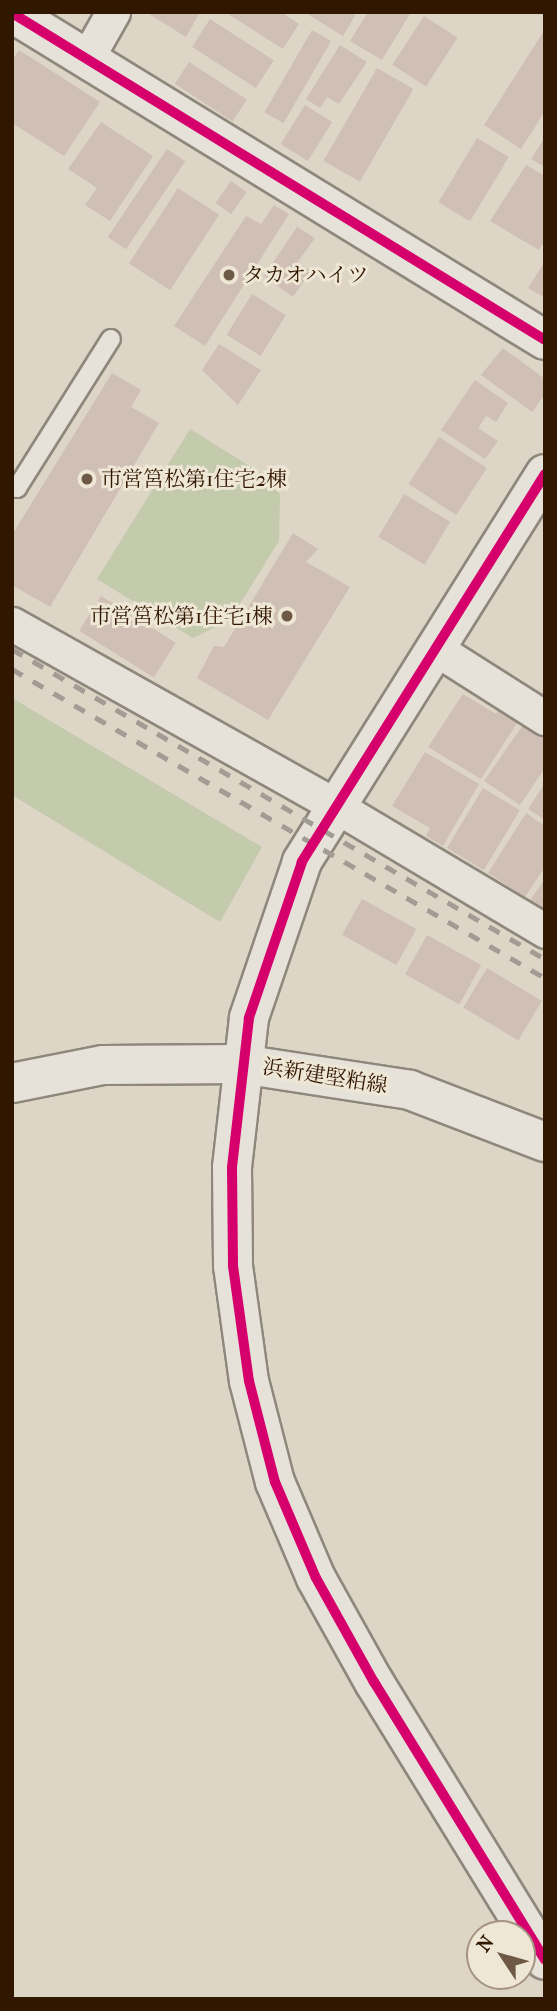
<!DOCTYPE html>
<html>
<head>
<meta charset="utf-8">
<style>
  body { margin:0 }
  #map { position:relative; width:557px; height:2011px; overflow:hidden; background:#ddd6c7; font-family:"IM FELL French Canon","Noto Serif JP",serif }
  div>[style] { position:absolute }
  .green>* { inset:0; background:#c4caac }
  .building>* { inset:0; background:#cfbfb4; transform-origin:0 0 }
  .roads { filter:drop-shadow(2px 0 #8f877c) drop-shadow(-2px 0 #8f877c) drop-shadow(0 2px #8f877c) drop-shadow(0 -2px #8f877c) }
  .lane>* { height:18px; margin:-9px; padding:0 9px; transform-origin:9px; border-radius:9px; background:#e6e2da }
  .street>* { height:33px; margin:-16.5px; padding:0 16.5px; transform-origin:16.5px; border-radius:16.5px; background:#e6e2da }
  .secondary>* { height:38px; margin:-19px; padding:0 19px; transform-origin:19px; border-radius:19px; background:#e6e2da }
  .rail>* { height:5px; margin-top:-2.5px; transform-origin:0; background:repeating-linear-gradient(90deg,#a29c94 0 12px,transparent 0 24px) }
  .cycleway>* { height:10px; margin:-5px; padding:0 5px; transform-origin:5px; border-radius:5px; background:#d6006c }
  .dots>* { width:19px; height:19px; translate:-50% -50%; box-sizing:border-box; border:4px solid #efe7d5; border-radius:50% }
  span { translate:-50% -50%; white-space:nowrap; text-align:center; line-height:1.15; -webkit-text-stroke:6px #efe7d5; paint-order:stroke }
  .poi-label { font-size:21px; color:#311600 }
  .left { translate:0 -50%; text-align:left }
  .right { translate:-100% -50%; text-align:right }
  .street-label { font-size:21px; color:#311600 }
  .frame { position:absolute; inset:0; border:14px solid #311600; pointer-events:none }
  .north { position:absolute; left:466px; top:1920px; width:70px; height:70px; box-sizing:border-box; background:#efe7d5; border:2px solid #a39380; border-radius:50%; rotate:306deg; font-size:19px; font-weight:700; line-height:28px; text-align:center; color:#311600 }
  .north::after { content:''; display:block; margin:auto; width:24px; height:32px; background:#6d5946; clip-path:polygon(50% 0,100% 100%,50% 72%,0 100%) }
</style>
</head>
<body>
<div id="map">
  <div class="green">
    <i style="clip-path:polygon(190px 429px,264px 475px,280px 494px,279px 541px,230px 620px,193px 638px,97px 579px)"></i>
    <i style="clip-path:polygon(12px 698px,262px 847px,220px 922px,12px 795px)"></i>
  </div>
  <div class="building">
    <i style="clip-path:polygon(146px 12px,200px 12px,186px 37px)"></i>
    <i style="clip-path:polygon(225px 12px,281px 12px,299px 24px,283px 49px)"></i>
    <i style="clip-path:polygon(304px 12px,357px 12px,343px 36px)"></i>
    <i style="clip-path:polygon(368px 12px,411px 12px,382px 60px,350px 41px)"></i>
    <i style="left:424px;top:16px;width:40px;height:58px;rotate:33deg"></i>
    <i style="left:210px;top:19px;width:76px;height:33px;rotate:33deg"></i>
    <i style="clip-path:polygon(545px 29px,545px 111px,521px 149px,484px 125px)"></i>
    <i style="left:312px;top:30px;width:22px;height:95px;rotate:30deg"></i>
    <i style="clip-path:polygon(340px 45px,367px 62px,339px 104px,327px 97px,320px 108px,306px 99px)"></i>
    <i style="clip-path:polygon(19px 50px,100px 102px,64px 156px,12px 123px,12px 61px)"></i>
    <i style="left:189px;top:62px;width:69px;height:26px;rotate:33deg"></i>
    <i style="left:377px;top:68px;width:42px;height:107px;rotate:30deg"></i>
    <i style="left:305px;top:105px;width:32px;height:46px;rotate:32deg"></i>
    <i style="clip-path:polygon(101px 122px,153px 156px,110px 221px,85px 205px,97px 188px,68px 169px)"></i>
    <i style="clip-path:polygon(545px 137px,545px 167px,531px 159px)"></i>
    <i style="left:477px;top:138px;width:37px;height:75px;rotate:31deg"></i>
    <i style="left:167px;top:149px;width:22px;height:106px;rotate:34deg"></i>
    <i style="clip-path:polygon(526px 165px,545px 176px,545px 241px,539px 250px,490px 221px)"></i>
    <i style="left:231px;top:181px;width:19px;height:27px;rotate:35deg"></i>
    <i style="left:178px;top:188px;width:49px;height:90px;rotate:33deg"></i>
    <i style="clip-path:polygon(274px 205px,289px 214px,205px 346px,174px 326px,246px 216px,261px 224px)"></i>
    <i style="clip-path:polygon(297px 227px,315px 238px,297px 263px,311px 271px,293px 297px,264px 276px)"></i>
    <i style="clip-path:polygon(545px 261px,545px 298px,528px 288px)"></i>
    <i style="left:252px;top:294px;width:40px;height:48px;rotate:32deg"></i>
    <i style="clip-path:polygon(219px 344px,261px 370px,238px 405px,202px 370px)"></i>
    <i style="clip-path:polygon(503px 348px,545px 379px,545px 394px,532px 412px,481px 375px)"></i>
    <i style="clip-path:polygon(112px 373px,141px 390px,131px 407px,159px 423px,50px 607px,12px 585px,12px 535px)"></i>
    <i style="clip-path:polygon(475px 380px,508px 403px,496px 422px,486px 416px,478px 428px,498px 441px,485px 459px,441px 430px)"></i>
    <i style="left:439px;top:437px;width:57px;height:56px;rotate:33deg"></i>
    <i style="left:404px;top:494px;width:54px;height:50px;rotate:31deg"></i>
    <i style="clip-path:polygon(293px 533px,318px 549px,306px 562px,350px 587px,268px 720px,197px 678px,214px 646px,224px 647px)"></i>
    <i style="left:101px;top:596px;width:88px;height:41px;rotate:32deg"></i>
    <i style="clip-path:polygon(463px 694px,496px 714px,501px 706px,521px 717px,481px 779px,428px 747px)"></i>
    <i style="clip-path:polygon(525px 722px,545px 735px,545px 768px,520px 805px,484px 781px)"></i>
    <i style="clip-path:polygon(425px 752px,479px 784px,443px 846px,426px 836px,430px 828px,392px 806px)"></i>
    <i style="clip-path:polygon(545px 783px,545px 820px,528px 809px)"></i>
    <i style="left:483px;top:788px;width:43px;height:70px;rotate:31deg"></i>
    <i style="clip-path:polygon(526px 813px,545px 826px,545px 867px,525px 897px,488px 873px)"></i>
    <i style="clip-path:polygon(545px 879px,545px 909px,530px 900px)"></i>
    <i style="left:362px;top:899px;width:62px;height:41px;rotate:29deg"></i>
    <i style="left:427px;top:935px;width:62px;height:45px;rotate:29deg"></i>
    <i style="left:487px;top:968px;width:64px;height:46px;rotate:31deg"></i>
  </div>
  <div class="roads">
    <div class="lane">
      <i style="left:12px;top:485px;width:6px;rotate:31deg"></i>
      <i style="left:17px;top:488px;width:176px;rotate:-57.8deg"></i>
    </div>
    <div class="street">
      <i style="left:87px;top:58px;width:53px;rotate:-60.5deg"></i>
      <i style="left:12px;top:624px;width:369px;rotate:29.3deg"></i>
      <i style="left:334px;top:805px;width:246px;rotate:30.8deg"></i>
      <i style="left:433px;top:647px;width:133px;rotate:32.4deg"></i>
    </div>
    <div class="secondary">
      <i style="left:12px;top:13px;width:625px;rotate:31.53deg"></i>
      <i style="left:545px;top:474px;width:458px;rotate:122.1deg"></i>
      <i style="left:302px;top:862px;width:165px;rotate:108.8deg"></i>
      <i style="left:249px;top:1018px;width:151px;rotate:96.5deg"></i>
      <i style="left:232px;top:1168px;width:98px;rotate:89.4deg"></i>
      <i style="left:233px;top:1266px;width:116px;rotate:82.1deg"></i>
      <i style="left:249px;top:1381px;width:104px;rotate:75.6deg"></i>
      <i style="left:275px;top:1482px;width:104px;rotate:66.9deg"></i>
      <i style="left:316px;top:1578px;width:119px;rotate:60.9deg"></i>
      <i style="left:374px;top:1682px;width:326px;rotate:58.4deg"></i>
      <i style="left:12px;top:1083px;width:93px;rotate:-11.2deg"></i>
      <i style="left:103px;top:1065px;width:138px;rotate:-0.4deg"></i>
      <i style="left:241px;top:1064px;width:171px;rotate:8.7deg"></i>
      <i style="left:410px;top:1090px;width:145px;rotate:21.1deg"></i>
    </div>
  </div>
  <div class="rail">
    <i style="left:12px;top:649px;width:617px;rotate:30.18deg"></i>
    <i style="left:12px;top:669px;width:616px;rotate:30.1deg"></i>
  </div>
  <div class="cycleway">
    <i style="left:12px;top:13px;width:625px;rotate:31.53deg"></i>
    <i style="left:545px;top:474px;width:458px;rotate:122.1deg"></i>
    <i style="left:302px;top:862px;width:165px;rotate:108.8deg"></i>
    <i style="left:249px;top:1018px;width:151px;rotate:96.5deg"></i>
    <i style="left:232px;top:1168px;width:98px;rotate:89.4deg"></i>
    <i style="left:233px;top:1266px;width:116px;rotate:82.1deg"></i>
    <i style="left:249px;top:1381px;width:104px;rotate:75.6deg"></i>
    <i style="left:275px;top:1482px;width:104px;rotate:66.9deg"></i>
    <i style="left:316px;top:1578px;width:119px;rotate:60.9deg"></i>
    <i style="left:374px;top:1682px;width:326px;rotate:58.4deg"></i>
  </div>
  <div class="dots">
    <i style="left:229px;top:275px;background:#6d5946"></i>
    <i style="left:87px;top:479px;background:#6d5946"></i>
    <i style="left:287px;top:616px;background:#6d5946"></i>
  </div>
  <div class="poi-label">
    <span class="left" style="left:243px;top:275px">タカオハイツ</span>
    <span class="left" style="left:101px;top:479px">市営筥松第1住宅2棟</span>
    <span class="right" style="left:273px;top:616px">市営筥松第1住宅1棟</span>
  </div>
  <div class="street-label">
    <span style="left:325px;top:1076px;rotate:9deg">浜新建堅粕線</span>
  </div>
  <div class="frame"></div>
  <div class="north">N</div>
</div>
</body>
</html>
